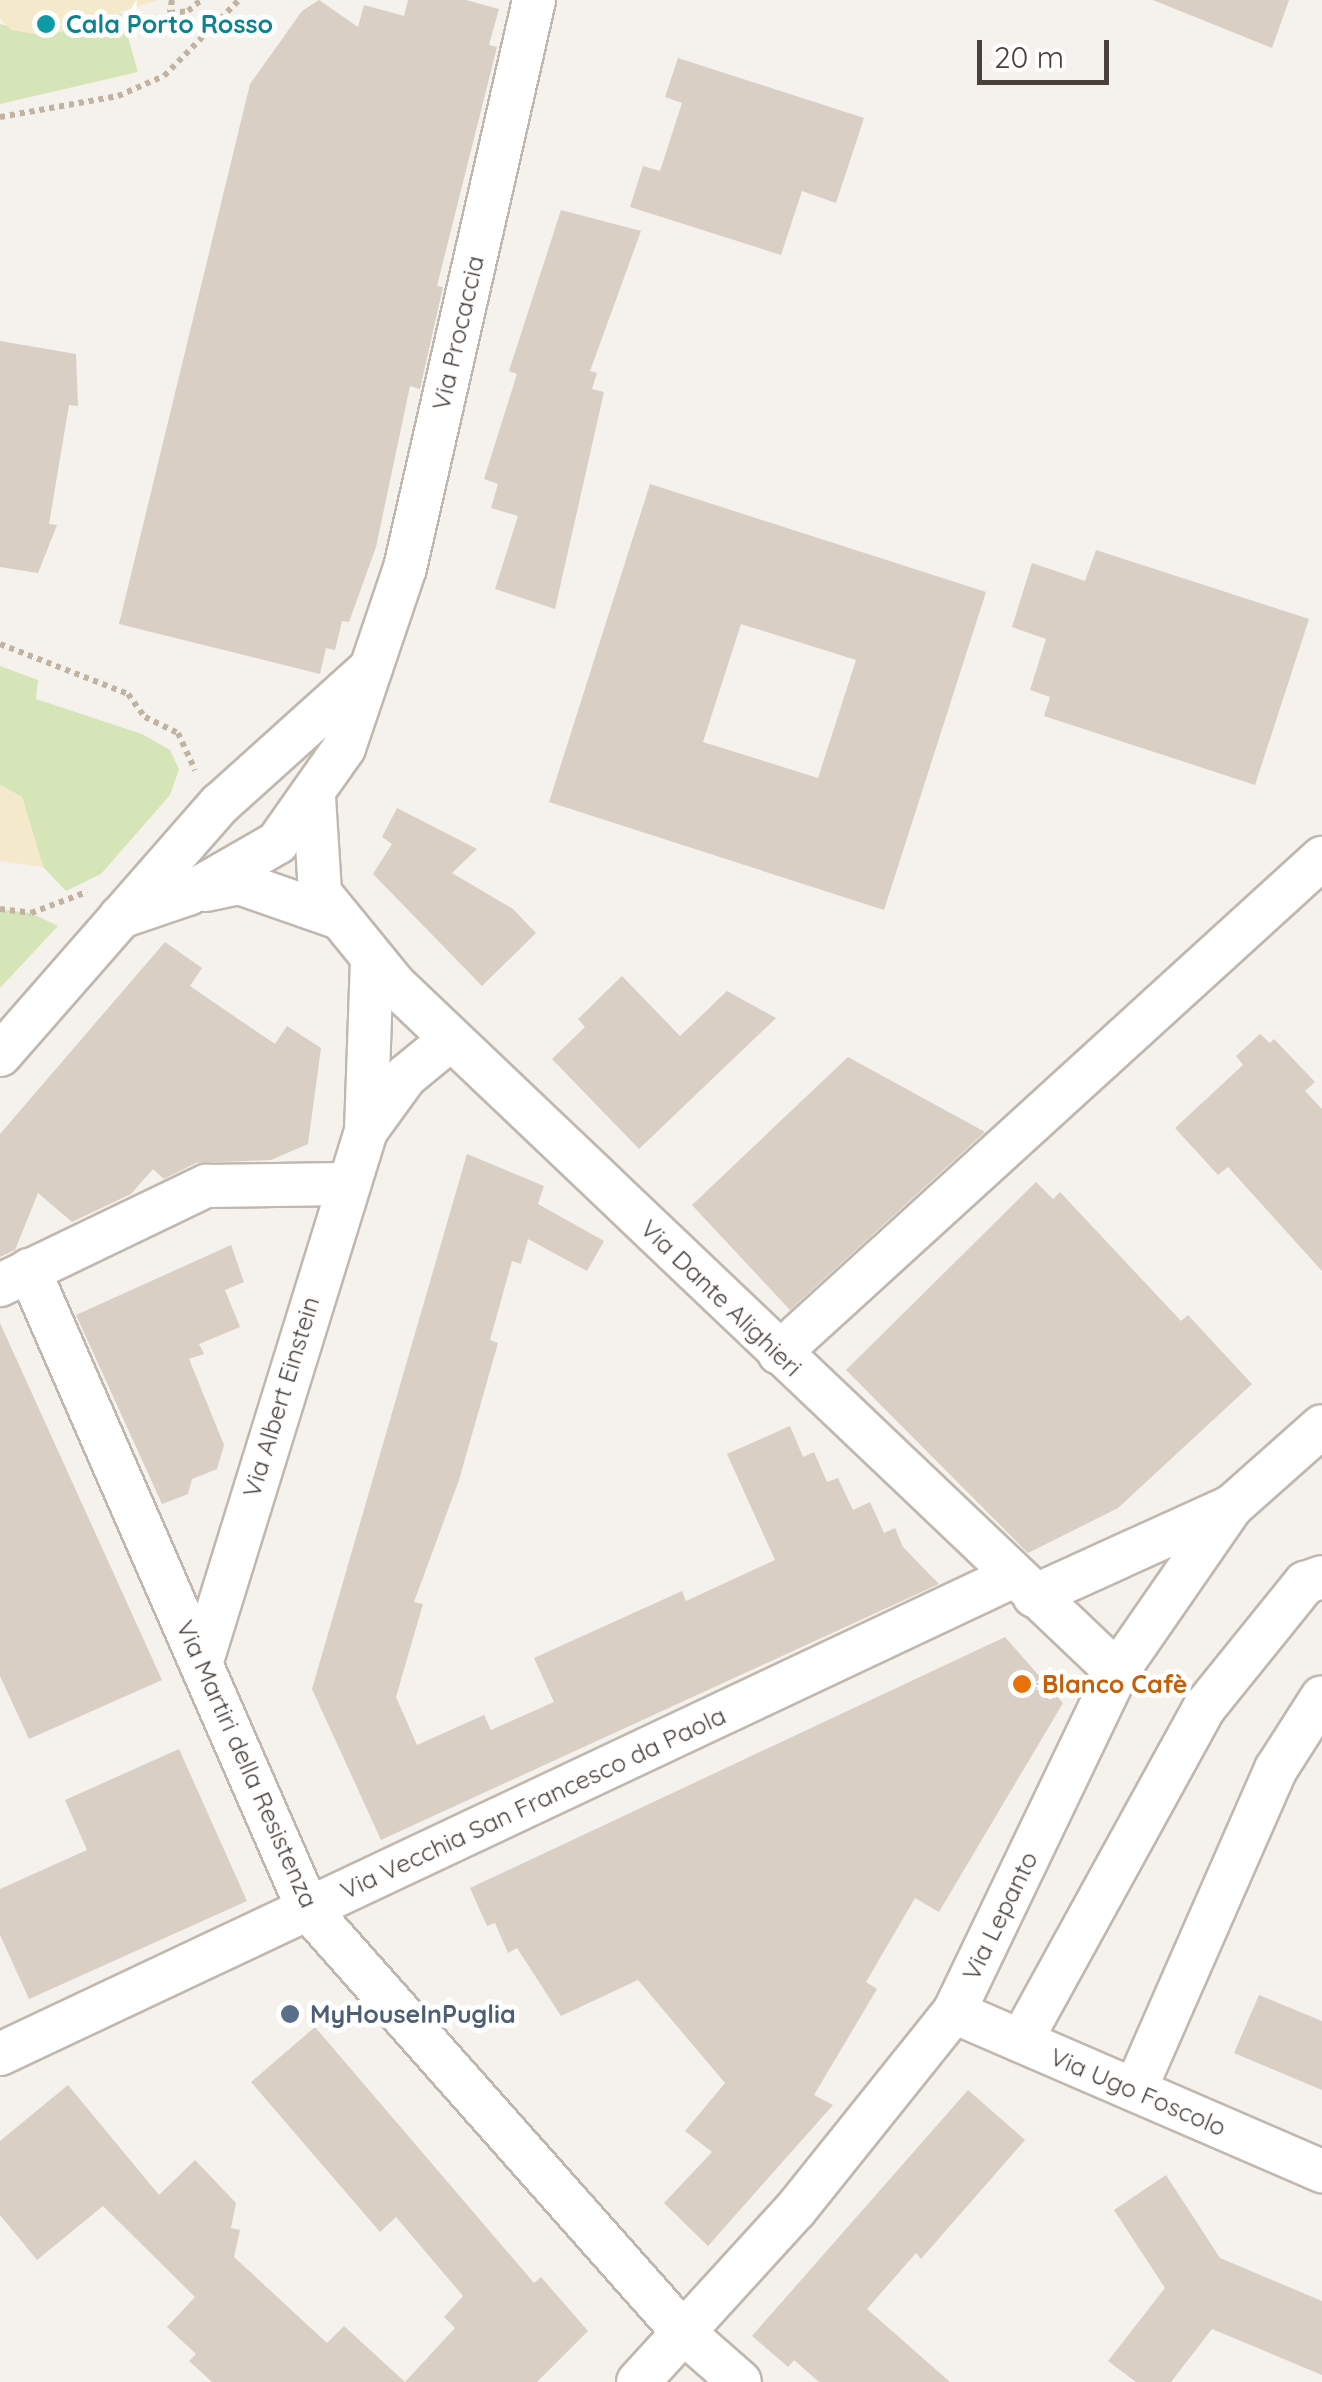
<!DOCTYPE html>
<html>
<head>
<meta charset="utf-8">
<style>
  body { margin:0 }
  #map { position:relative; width:1322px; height:2382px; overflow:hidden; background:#f5f1ec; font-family:Quicksand,sans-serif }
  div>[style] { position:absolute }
  .green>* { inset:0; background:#d5e5b8 }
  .sand>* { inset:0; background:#f5e9cb }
  .building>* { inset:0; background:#d9cfc5 }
  .path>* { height:6px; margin-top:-3px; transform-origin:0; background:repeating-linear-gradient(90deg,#c0b3a1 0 5px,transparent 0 10px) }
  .roads { filter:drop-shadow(2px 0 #c0b8af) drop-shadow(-2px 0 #c0b8af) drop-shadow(0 2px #c0b8af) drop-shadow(0 -2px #c0b8af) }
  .street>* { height:42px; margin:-21px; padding:0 21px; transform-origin:21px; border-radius:21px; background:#fff }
  .dots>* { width:28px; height:28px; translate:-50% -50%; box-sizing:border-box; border:5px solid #fff; border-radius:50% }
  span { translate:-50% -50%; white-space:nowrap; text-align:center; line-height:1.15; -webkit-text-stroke:10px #fff; paint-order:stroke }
  .culture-label { font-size:25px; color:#0d838f; font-weight:700 }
  .left { translate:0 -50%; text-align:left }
  .street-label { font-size:25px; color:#49413a }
  .food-label { font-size:25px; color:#c56008; font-weight:700 }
  .service-label { font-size:25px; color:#4e5e75; font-weight:700 }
  .scale { position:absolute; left:977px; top:40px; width:132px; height:45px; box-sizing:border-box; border:5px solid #49413a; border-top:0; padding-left:12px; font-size:30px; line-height:35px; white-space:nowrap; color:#49413a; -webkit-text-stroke:8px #fff; paint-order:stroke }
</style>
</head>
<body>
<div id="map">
  <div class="green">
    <i style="clip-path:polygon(121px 13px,138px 72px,0 104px,0 24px,46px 36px)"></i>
    <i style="clip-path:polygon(0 666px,38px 680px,36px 699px,142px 734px,170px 750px,179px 769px,170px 795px,101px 874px,66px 891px,43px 867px,22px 797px,0 785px)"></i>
    <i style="clip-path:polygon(0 909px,31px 913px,58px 926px,0 988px)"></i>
  </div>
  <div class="sand">
    <i style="clip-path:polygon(0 0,158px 0,46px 36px,11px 30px,0 18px)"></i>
    <i style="clip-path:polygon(0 785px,22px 797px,43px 867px,0 861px)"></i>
  </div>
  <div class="building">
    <i style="clip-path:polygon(319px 0,358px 27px,364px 5px,404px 16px,408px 0,466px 0,499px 9px,489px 45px,497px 47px,437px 286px,443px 287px,420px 389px,410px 386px,376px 547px,349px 622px,342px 621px,335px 650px,326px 648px,320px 674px,119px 624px,250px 84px,302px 11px)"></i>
    <i style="clip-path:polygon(1153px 0,1289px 0,1272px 48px)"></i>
    <i style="clip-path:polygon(678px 58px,864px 118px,836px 203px,802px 191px,781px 255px,630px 207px,643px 166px,660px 171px,682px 103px,665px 97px)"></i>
    <i style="clip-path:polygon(561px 210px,641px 231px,590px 371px,597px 373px,592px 389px,604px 392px,555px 609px,495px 589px,518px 516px,491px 508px,498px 484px,484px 479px,517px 374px,509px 371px)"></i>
    <i style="clip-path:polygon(0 341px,76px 354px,78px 406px,69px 405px,49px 524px,57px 525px,38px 573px,0 567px)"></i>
    <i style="clip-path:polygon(evenodd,650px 484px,986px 592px,884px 910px,549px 802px,650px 484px,741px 624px,856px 660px,818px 778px,703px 742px,741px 624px)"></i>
    <i style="clip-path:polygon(1096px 550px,1309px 619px,1255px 785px,1044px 716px,1050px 697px,1030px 690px,1046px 639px,1012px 627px,1032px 563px,1085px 581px)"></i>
    <i style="clip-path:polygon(397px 808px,477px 849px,452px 873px,513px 909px,536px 933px,482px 986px,373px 874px,392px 844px,382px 837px)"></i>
    <i style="clip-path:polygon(165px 942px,202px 968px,190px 986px,222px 1008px,275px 1044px,287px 1026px,321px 1048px,308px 1144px,271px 1160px,196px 1163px,164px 1179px,153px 1169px,131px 1194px,72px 1222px,38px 1193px,15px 1250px,0 1257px,0 1134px)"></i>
    <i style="clip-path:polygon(622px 976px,680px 1036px,727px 991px,776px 1018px,639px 1149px,552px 1059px,585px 1027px,578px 1019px)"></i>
    <i style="clip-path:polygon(1260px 1034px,1270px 1043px,1274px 1039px,1315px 1082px,1305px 1091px,1322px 1109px,1322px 1271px,1228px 1167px,1218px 1175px,1175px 1128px,1243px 1065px,1236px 1056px)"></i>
    <i style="clip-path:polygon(848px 1057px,985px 1132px,790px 1310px,692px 1205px)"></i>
    <i style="clip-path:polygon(467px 1154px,544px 1186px,538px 1204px,604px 1241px,587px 1271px,528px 1239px,521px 1264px,512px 1261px,490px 1340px,498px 1343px,459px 1480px,414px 1602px,423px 1604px,396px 1697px,417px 1745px,484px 1715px,491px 1730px,554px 1702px,534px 1658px,682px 1591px,686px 1601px,775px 1560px,727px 1454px,790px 1426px,803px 1457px,814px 1452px,827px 1482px,838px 1478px,853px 1510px,870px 1502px,884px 1533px,895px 1528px,903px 1547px,939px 1584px,381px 1840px,312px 1689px)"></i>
    <i style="clip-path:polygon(1036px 1182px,1053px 1199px,1060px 1192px,1181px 1321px,1188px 1315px,1252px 1384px,1118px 1508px,1028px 1553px,846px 1370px)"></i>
    <i style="clip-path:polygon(231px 1245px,244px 1282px,225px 1290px,240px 1327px,199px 1344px,204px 1354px,189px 1359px,224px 1445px,217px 1469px,192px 1479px,188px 1494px,162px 1504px,76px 1315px)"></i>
    <i style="clip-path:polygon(0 1323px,162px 1680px,29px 1739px,0 1676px)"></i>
    <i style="clip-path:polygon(1005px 1637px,1063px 1703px,939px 1912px,915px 1898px,866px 1982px,877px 1989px,814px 2095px,833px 2105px,708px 2246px,664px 2203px,712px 2152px,685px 2131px,725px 2083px,638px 1980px,561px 2016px,517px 1948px,508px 1953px,495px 1923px,487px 1926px,470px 1888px)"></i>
    <i style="clip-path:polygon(179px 1749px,247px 1901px,29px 1999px,0 1935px,0 1889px,87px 1850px,65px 1800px)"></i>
    <i style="clip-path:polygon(1259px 1995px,1322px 2021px,1322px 2090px,1234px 2053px)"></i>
    <i style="clip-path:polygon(315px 2027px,534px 2283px,541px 2277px,588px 2331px,537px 2382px,212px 2382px,189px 2361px,196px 2354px,167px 2327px,195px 2297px,103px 2206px,37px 2260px,0 2215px,0 2141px,68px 2085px,159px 2195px,195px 2160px,236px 2203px,231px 2228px,240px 2230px,234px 2257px,327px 2343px,344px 2326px,405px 2382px,455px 2328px,444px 2317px,463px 2296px,396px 2217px,380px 2232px,251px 2082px)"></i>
    <i style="clip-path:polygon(968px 2090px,1025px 2140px,921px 2259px,916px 2253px,867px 2309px,950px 2382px,819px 2382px,794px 2360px,788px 2367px,752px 2336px)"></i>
    <i style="clip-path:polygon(1166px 2175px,1220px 2258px,1322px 2301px,1322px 2375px,1212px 2329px,1171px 2382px,1136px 2382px,1108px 2361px,1165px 2288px,1114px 2210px)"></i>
  </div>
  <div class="path">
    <i style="left:172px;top:0;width:13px;rotate:99deg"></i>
    <i style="left:170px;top:13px;width:18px;rotate:-6deg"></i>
    <i style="left:188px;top:11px;width:17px;rotate:-40deg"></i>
    <i style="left:0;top:117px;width:120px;rotate:-10.1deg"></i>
    <i style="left:118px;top:96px;width:50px;rotate:-23.5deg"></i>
    <i style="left:164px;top:76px;width:107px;rotate:-45.4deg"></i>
    <i style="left:0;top:644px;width:137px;rotate:21.3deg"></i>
    <i style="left:128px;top:694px;width:29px;rotate:54deg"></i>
    <i style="left:145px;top:717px;width:37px;rotate:26deg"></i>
    <i style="left:178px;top:733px;width:41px;rotate:65.3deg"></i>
    <i style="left:0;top:909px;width:31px;rotate:7deg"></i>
    <i style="left:31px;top:913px;width:60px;rotate:-20.6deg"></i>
  </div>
  <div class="roads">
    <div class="street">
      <i style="left:314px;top:797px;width:96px;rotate:86.4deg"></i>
      <i style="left:320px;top:893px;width:119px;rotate:50.8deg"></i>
      <i style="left:395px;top:985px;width:997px;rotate:43.58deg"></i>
      <i style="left:206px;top:890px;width:34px;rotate:-12deg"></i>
      <i style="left:239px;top:883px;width:100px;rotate:19.3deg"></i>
      <i style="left:120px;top:917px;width:72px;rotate:-18.7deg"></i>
      <i style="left:188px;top:894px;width:103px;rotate:-29.8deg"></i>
      <i style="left:277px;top:843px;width:116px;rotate:-54.8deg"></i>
      <i style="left:344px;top:748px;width:190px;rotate:-71.3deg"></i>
      <i style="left:405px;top:568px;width:582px;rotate:-77.2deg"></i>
      <i style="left:0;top:1055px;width:334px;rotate:-48.8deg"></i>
      <i style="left:220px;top:804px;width:203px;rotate:-42deg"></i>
      <i style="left:366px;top:1131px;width:172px;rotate:-88deg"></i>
      <i style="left:29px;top:1270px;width:697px;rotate:66.41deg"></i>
      <i style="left:308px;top:1909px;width:564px;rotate:48.45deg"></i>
      <i style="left:682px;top:2331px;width:77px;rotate:41.3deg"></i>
      <i style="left:0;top:1285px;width:229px;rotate:-25.7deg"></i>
      <i style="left:206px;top:1186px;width:139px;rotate:-0.8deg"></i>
      <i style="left:779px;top:1353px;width:735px;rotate:-42.35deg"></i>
      <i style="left:1034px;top:1596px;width:217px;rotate:-24.4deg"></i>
      <i style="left:201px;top:1664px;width:558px;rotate:-72.8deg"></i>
      <i style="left:366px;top:1131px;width:68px;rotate:-54deg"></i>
      <i style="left:406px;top:1076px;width:58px;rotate:-39.4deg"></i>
      <i style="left:954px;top:2012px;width:401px;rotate:23.4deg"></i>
      <i style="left:1021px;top:2041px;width:380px;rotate:-61.2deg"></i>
      <i style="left:1204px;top:1708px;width:161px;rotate:-51.1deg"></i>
      <i style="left:1305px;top:1583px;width:18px;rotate:-19deg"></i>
      <i style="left:0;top:2054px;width:1119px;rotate:-25.24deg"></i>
      <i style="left:1135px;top:2090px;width:351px;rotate:-66.3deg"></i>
      <i style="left:1276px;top:1769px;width:85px;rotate:-57.4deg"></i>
      <i style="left:638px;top:2382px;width:234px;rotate:-47.6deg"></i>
      <i style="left:796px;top:2209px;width:253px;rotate:-51.3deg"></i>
      <i style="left:954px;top:2012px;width:377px;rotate:-64.4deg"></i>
      <i style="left:1117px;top:1672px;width:202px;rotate:-55.3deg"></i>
      <i style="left:1232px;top:1506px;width:120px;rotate:-41.6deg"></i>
    </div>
  </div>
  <div class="dots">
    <i style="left:46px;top:24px;background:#0f9aa8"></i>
    <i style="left:1022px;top:1684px;background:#e8710a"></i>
    <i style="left:290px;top:2014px;background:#5c6f8a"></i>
  </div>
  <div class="culture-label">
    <span class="left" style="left:66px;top:24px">Cala Porto Rosso</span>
  </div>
  <div class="street-label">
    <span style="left:458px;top:333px;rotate:-77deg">Via Procaccia</span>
    <span style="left:721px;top:1298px;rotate:44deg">Via Dante Alighieri</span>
    <span style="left:281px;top:1397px;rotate:-73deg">Via Albert Einstein</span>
    <span style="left:247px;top:1764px;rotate:66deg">Via Martiri della Resistenza</span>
    <span style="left:533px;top:1803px;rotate:-25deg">Via Vecchia San Francesco da Paola</span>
    <span style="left:1000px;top:1916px;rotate:-64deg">Via Lepanto</span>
    <span style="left:1138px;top:2092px;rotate:23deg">Via Ugo Foscolo</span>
  </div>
  <div class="food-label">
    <span class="left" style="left:1042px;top:1684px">Blanco Cafè</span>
  </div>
  <div class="service-label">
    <span class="left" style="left:310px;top:2014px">MyHouseInPuglia</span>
  </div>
  <div class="scale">20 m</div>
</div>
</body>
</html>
